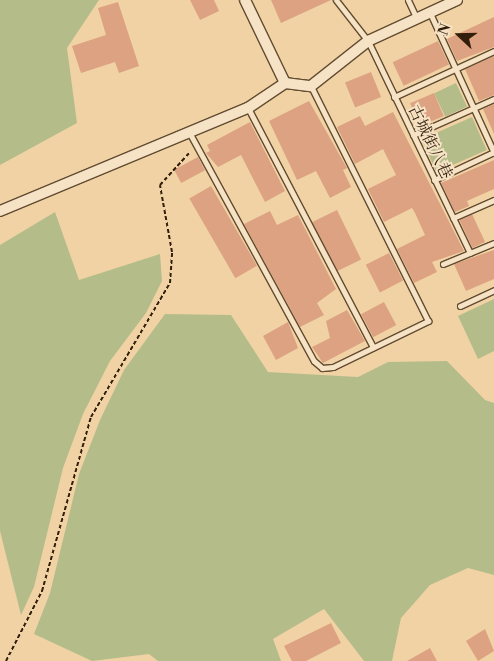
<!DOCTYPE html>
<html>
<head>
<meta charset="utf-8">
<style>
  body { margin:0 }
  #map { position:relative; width:494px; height:661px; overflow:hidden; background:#f1d2a4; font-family:"Libre Bodoni","Noto Serif SC",serif }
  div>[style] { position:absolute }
  .green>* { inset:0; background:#b4bd8a; transform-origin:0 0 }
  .building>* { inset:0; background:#dda281; transform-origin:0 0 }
  .path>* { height:2px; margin-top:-1px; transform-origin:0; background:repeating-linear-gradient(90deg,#321f0b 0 4px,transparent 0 6.5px) }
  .roads { filter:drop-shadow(1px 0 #624c31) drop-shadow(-1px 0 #624c31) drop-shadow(0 1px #624c31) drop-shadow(0 -1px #624c31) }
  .service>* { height:5px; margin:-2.5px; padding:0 2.5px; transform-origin:2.5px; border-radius:2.5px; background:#f6e2c4 }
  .minor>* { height:10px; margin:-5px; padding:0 5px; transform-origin:5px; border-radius:5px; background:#f6e2c4 }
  span { translate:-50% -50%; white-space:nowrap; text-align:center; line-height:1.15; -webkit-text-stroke:4px #f6e2c4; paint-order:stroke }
  .street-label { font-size:16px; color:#321f0b }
  .north { position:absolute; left:434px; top:10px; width:50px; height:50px; -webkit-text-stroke:4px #f6e2c4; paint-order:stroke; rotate:291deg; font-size:14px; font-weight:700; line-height:20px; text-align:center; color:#321f0b }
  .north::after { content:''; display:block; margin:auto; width:18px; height:22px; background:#321f0b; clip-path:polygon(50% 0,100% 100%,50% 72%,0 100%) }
</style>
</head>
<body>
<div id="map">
  <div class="green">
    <i style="clip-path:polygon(0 0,99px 0,67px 48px,77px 123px,0 165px)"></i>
    <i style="left:456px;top:83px;width:26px;height:24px;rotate:65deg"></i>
    <i style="left:472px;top:117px;width:36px;height:55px;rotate:66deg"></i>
    <i style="clip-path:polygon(55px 212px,79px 280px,160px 254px,162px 281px,146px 313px,110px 361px,83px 414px,63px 468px,34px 587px,21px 615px,0 531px,0 245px)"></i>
    <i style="clip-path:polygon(494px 299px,494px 351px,478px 359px,458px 316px)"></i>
    <i style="clip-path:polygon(165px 314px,231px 315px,268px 372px,358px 377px,388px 362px,447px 361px,485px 400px,494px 403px,494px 575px,468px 568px,430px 585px,401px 618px,392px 661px,364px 661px,324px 609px,273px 639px,281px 661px,158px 661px,149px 654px,92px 661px,34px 634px,50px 593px,79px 474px,100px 420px,124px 370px)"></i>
  </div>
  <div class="building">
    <i style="clip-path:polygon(190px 0,214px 0,219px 11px,200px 20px)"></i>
    <i style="clip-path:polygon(271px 0,331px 0,281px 23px)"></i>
    <i style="clip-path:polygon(118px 2px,139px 66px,119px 73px,115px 62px,81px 73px,72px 46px,106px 35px,98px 8px)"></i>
    <i style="clip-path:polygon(494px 17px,494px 47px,457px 61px,447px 39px)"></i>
    <i style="left:438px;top:41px;width:26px;height:50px;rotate:65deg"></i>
    <i style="clip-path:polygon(494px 56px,494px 95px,479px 101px,465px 69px)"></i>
    <i style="left:371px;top:72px;width:27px;height:28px;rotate:68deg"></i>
    <i style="left:434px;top:93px;width:25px;height:26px;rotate:67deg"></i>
    <i style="clip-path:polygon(309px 101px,347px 168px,343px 170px,351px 187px,330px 198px,316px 171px,297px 180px,269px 121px)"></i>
    <i style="clip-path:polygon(494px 104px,494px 134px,483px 109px)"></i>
    <i style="clip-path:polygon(393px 112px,464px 251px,432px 262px,437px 272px,414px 283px,397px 249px,425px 235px,415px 213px,412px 208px,384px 222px,368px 189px,396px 175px,383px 149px,355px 164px,337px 127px,360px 116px,365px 126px)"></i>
    <i style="clip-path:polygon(250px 122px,285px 191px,265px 202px,241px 155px,218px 167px,206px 153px,210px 151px,207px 145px)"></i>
    <i style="left:198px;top:157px;width:15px;height:27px;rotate:62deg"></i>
    <i style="clip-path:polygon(494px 160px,494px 189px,467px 201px,469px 206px,455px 212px,441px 183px)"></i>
    <i style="left:211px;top:186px;width:92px;height:25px;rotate:60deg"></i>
    <i style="left:337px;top:210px;width:55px;height:28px;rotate:64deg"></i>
    <i style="clip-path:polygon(270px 211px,277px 225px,298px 215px,336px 289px,317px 303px,324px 315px,300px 327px,244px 224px)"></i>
    <i style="left:472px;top:214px;width:31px;height:14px;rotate:65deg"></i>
    <i style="clip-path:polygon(494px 250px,494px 279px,466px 291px,454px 264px)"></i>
    <i style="left:389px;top:253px;width:31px;height:26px;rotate:63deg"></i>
    <i style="left:384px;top:302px;width:26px;height:26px;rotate:62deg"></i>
    <i style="clip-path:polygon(347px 310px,365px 341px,323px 363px,312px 347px,330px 338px,326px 321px)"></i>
    <i style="clip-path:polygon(288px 322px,298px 348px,276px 360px,263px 336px)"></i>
    <i style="clip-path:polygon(331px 623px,341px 643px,306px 661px,292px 661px,284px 646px)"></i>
    <i style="clip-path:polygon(485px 629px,494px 651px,478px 661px,466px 641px)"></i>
    <i style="clip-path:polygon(430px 648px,437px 661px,407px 661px)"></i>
  </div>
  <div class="path">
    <i style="left:6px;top:661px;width:79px;rotate:-62.8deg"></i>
    <i style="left:42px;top:591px;width:181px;rotate:-74.3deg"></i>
    <i style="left:91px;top:417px;width:156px;rotate:-59.5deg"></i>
    <i style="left:170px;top:283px;width:31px;rotate:-86deg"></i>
    <i style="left:172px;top:252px;width:68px;rotate:-100.2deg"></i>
    <i style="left:160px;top:185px;width:45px;rotate:-47.7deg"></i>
  </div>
  <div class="roads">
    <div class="service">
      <i style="left:336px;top:0;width:52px;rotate:52deg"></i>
      <i style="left:368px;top:41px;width:235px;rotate:64.3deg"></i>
      <i style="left:408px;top:0;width:21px;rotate:65deg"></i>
      <i style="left:430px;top:13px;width:154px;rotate:65.4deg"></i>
      <i style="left:394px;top:97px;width:110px;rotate:-24.7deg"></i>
      <i style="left:248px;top:108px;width:270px;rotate:62.4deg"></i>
      <i style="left:189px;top:132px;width:261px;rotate:61.4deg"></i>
      <i style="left:314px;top:361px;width:11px;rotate:41deg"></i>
      <i style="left:322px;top:368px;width:11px;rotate:-5deg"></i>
      <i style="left:333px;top:367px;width:106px;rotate:-25.8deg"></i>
      <i style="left:428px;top:321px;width:263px;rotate:-116.5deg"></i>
      <i style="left:413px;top:135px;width:89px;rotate:-24deg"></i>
      <i style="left:434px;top:180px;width:66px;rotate:-25deg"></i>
      <i style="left:453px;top:218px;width:45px;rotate:-23.7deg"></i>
      <i style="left:443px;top:264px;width:55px;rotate:-22.4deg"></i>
      <i style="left:460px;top:306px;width:38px;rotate:-25deg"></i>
    </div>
    <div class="minor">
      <i style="left:245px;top:0;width:92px;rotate:64.3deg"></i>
      <i style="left:0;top:211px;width:269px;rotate:-22.6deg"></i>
      <i style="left:248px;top:108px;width:45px;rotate:-34deg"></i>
      <i style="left:285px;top:83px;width:26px;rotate:7deg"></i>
      <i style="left:311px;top:86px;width:73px;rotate:-38.3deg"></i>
      <i style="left:368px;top:41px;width:98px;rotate:-24.7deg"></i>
    </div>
  </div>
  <div class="street-label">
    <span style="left:430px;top:142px;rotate:64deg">古城街八巷</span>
  </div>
  <div class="north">N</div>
</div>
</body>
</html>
